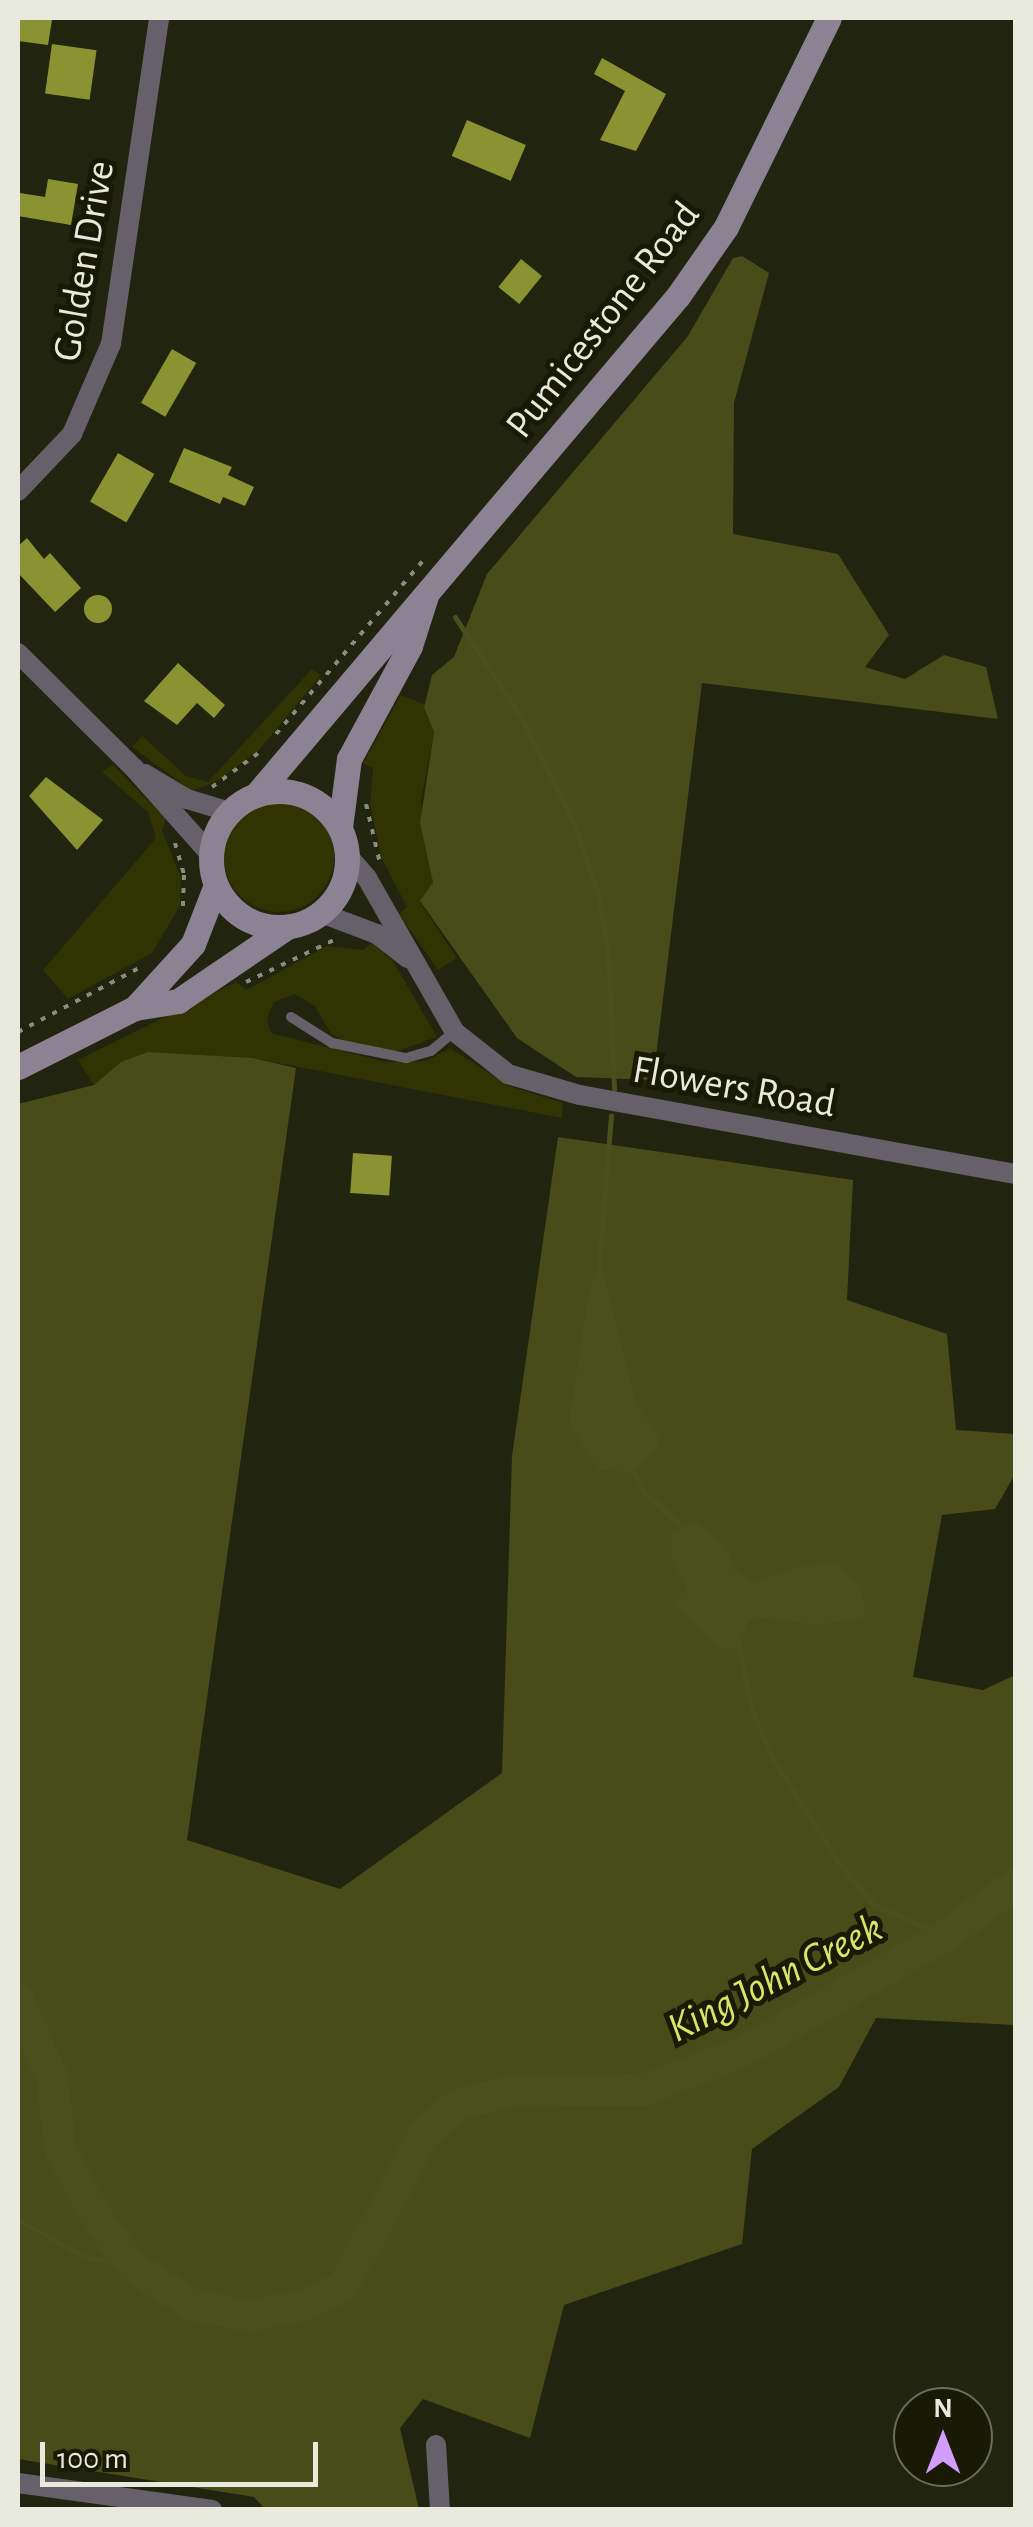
<!DOCTYPE html>
<html>
<head>
<meta charset="utf-8">
<style>
  body { margin:0 }
  #map { position:relative; width:1033px; height:2527px; overflow:hidden; background:#21240f; font-family:"Alegreya Sans",sans-serif }
  div>[style] { position:absolute }
  .green>* { inset:0; background:#2f3402 }
  .round { border-radius:50% }
  .forest>* { inset:0; background:#474c19 }
  .water>* { inset:0; background:#4a501d }
  .stream>* { height:5px; margin:-2.5px; padding:0 2.5px; transform-origin:2.5px; border-radius:2.5px; background:#4a501d }
  .river>* { height:32px; margin:-16px; padding:0 16px; transform-origin:16px; border-radius:16px; background:#4a501d }
  .building>* { inset:0; background:#899331; transform-origin:0 0 }
  .path>* { height:4px; margin-top:-2px; transform-origin:0; background:repeating-linear-gradient(90deg,#8a8d7c 0 5px,transparent 0 13px) }
  .lane>* { height:10px; margin:-5px; padding:0 5px; transform-origin:5px; border-radius:5px; background:#65606a }
  .street>* { height:20px; margin:-10px; padding:0 10px; transform-origin:10px; border-radius:10px; background:#65606a }
  .secondary>* { height:25px; margin:-12.5px; padding:0 12.5px; transform-origin:12.5px; border-radius:12.5px; background:#8b8393 }
  .secondary>.ring { margin:-12.5px; padding:0; box-sizing:content-box; background:none; border:25px solid #8b8393; border-radius:50% }
  span { translate:-50% -50%; white-space:nowrap; text-align:center; line-height:1.15; -webkit-text-stroke:10px #181a06; paint-order:stroke }
  .street-label { font-size:40px; color:#e8eadd }
  .water-label { font-size:42px; color:#d7e667; font-style:italic }
  .frame { position:absolute; inset:0; border:20px solid #e8eadd; pointer-events:none }
  .north { position:absolute; left:893px; top:2387px; width:100px; height:100px; box-sizing:border-box; background:#181a06; border:2px solid #6b6d5c; border-radius:50%; rotate:0deg; font-size:28px; font-weight:700; line-height:40px; text-align:center; color:#e8eadd }
  .north::after { content:''; display:block; margin:auto; width:35px; height:45px; background:#d29dfd; clip-path:polygon(50% 0,100% 100%,50% 72%,0 100%) }
  .scale { position:absolute; left:40px; top:2442px; width:278px; height:45px; box-sizing:border-box; border:5px solid #e8eadd; border-top:0; padding-left:12px; font-size:30px; line-height:35px; white-space:nowrap; color:#e8eadd; -webkit-text-stroke:8px #181a06; paint-order:stroke }
</style>
</head>
<body>
<div id="map">
  <div class="green">
    <i style="clip-path:polygon(312px 669px,321px 675px,259px 750px,217px 781px,192px 791px,132px 747px,142px 736px,186px 776px,208px 782px)"></i>
    <i style="clip-path:polygon(401px 695px,424px 704px,434px 732px,421px 802px,433px 882px,420px 902px,457px 958px,438px 970px,399px 914px,407px 907px,381px 857px,370px 804px,373px 768px,363px 763px)"></i>
    <i style="clip-path:polygon(113px 765px,166px 819px,162px 830px,181px 878px,180px 906px,152px 953px,68px 999px,43px 970px,156px 838px,148px 812px,102px 772px)"></i>
    <i class="round" style="left:224px;top:802px;width:110px;height:110px"></i>
    <i style="clip-path:polygon(372px 943px,393px 961px,437px 1037px,395px 1052px,346px 1042px,331px 1034px,315px 1006px,295px 994px,274px 1002px,267px 1019px,271px 1033px,386px 1062px,427px 1061px,450px 1048px,509px 1086px,563px 1103px,562px 1118px,253px 1058px,94px 1085px,78px 1060px,236px 982px,246px 990px,327px 946px,363px 950px)"></i>
  </div>
  <div class="forest">
    <i style="clip-path:polygon(742px 256px,769px 273px,734px 403px,733px 534px,838px 554px,889px 635px,865px 667px,905px 679px,944px 655px,986px 667px,998px 719px,702px 683px,653px 1080px,576px 1077px,517px 1038px,420px 901px,433px 882px,420px 823px,434px 732px,424px 707px,432px 675px,454px 657px,487px 574px,688px 336px,733px 258px)"></i>
    <i style="clip-path:polygon(148px 1052px,253px 1058px,296px 1068px,187px 1840px,340px 1889px,502px 1773px,512px 1456px,558px 1137px,853px 1180px,847px 1300px,947px 1334px,956px 1430px,1015px 1434px,1015px 1474px,995px 1509px,942px 1515px,913px 1677px,983px 1690px,1015px 1675px,1015px 2025px,876px 2018px,839px 2087px,752px 2149px,742px 2244px,564px 2305px,530px 2438px,423px 2399px,400px 2428px,419px 2509px,265px 2509px,254px 2497px,18px 2459px,18px 1104px,94px 1085px,121px 1062px)"></i>
  </div>
  <div class="water">
    <i style="clip-path:polygon(597px 1271px,603px 1271px,634px 1397px,658px 1437px,658px 1450px,632px 1472px,599px 1470px,569px 1424px,588px 1295px)"></i>
    <i style="clip-path:polygon(696px 1522px,726px 1545px,734px 1570px,754px 1583px,802px 1565px,838px 1564px,861px 1588px,866px 1618px,816px 1625px,762px 1618px,749px 1621px,739px 1647px,720px 1649px,672px 1603px,687px 1589px,672px 1560px,671px 1532px)"></i>
  </div>
  <div class="stream">
    <i style="left:455px;top:617px;width:122px;rotate:56.7deg"></i>
    <i style="left:522px;top:719px;width:116px;rotate:63.4deg"></i>
    <i style="left:574px;top:823px;width:75px;rotate:71.3deg"></i>
    <i style="left:598px;top:894px;width:57px;rotate:79.9deg"></i>
    <i style="left:608px;top:950px;width:139px;rotate:87.5deg"></i>
    <i style="left:598px;top:1277px;width:162px;rotate:-85.4deg"></i>
    <i style="left:631px;top:1469px;width:24px;rotate:60deg"></i>
    <i style="left:643px;top:1490px;width:55px;rotate:43.5deg"></i>
    <i style="left:738px;top:1644px;width:68px;rotate:78.2deg"></i>
    <i style="left:752px;top:1711px;width:52px;rotate:66.4deg"></i>
    <i style="left:773px;top:1759px;width:122px;rotate:57.7deg"></i>
    <i style="left:838px;top:1862px;width:56px;rotate:50.1deg"></i>
    <i style="left:874px;top:1905px;width:77px;rotate:23.6deg"></i>
    <i style="left:18px;top:2220px;width:77px;rotate:28.6deg"></i>
    <i style="left:86px;top:2257px;width:48px;rotate:12deg"></i>
  </div>
  <div class="river">
    <i style="left:18px;top:2000px;width:84px;rotate:66.2deg"></i>
    <i style="left:52px;top:2077px;width:71px;rotate:83.6deg"></i>
    <i style="left:60px;top:2148px;width:85px;rotate:61.9deg"></i>
    <i style="left:100px;top:2223px;width:55px;rotate:53.1deg"></i>
    <i style="left:133px;top:2267px;width:71px;rotate:32.3deg"></i>
    <i style="left:193px;top:2305px;width:57px;rotate:11.1deg"></i>
    <i style="left:249px;top:2316px;width:56px;rotate:-11.3deg"></i>
    <i style="left:304px;top:2305px;width:43px;rotate:-24.8deg"></i>
    <i style="left:343px;top:2287px;width:174px;rotate:-62deg"></i>
    <i style="left:425px;top:2133px;width:44px;rotate:-41.3deg"></i>
    <i style="left:458px;top:2104px;width:57px;rotate:-13.3deg"></i>
    <i style="left:513px;top:2091px;width:130px;rotate:-0.4deg"></i>
    <i style="left:643px;top:2090px;width:104px;rotate:-20.9deg"></i>
    <i style="left:740px;top:2053px;width:236px;rotate:-29.7deg"></i>
    <i style="left:945px;top:1936px;width:88px;rotate:-36.2deg"></i>
  </div>
  <div class="building">
    <i style="clip-path:polygon(18px 18px,52px 20px,48px 45px,18px 41px)"></i>
    <i style="left:52px;top:44px;width:45px;height:50px;rotate:8deg"></i>
    <i style="clip-path:polygon(602px 58px,666px 94px,636px 151px,600px 140px,625px 91px,594px 74px)"></i>
    <i style="left:467px;top:120px;width:64px;height:39px;rotate:23deg"></i>
    <i style="clip-path:polygon(48px 179px,78px 184px,71px 225px,18px 216px,20px 193px,45px 197px)"></i>
    <i style="left:521px;top:259px;width:27px;height:36px;rotate:39deg"></i>
    <i style="left:172px;top:349px;width:28px;height:62px;rotate:30deg"></i>
    <i style="clip-path:polygon(184px 448px,232px 467px,228px 475px,254px 487px,245px 506px,223px 497px,220px 504px,169px 482px)"></i>
    <i style="left:118px;top:453px;width:42px;height:56px;rotate:30deg"></i>
    <i style="clip-path:polygon(27px 538px,44px 559px,50px 553px,81px 588px,55px 612px,18px 573px,18px 546px)"></i>
    <i class="round" style="left:84px;top:595px;width:28px;height:28px"></i>
    <i style="clip-path:polygon(178px 663px,225px 705px,214px 718px,197px 703px,177px 725px,144px 701px)"></i>
    <i style="clip-path:polygon(46px 777px,103px 820px,77px 850px,29px 796px)"></i>
    <i style="left:353px;top:1153px;width:39px;height:40px;rotate:4deg"></i>
  </div>
  <div class="path">
    <i style="left:276px;top:734px;width:226px;rotate:-49.7deg"></i>
    <i style="left:212px;top:787px;width:64px;rotate:-36.2deg"></i>
    <i style="left:366px;top:804px;width:61px;rotate:76.7deg"></i>
    <i style="left:175px;top:843px;width:33px;rotate:74deg"></i>
    <i style="left:184px;top:875px;width:32px;rotate:92deg"></i>
    <i style="left:246px;top:982px;width:98px;rotate:-25.5deg"></i>
    <i style="left:18px;top:1032px;width:139px;rotate:-27.9deg"></i>
  </div>
  <div class="lane">
    <i style="left:291px;top:1017px;width:49px;rotate:32.4deg"></i>
    <i style="left:332px;top:1043px;width:76px;rotate:11.5deg"></i>
    <i style="left:406px;top:1058px;width:26px;rotate:-16deg"></i>
    <i style="left:431px;top:1051px;width:30px;rotate:-40deg"></i>
  </div>
  <div class="street">
    <i style="left:18px;top:491px;width:79px;rotate:-46.5deg"></i>
    <i style="left:72px;top:434px;width:98px;rotate:-66.6deg"></i>
    <i style="left:111px;top:344px;width:330px;rotate:-81.6deg"></i>
    <i style="left:18px;top:653px;width:163px;rotate:44.8deg"></i>
    <i style="left:134px;top:768px;width:116px;rotate:48.5deg"></i>
    <i style="left:145px;top:774px;width:49px;rotate:30.8deg"></i>
    <i style="left:187px;top:799px;width:45px;rotate:16.8deg"></i>
    <i style="left:348px;top:856px;width:29px;rotate:49deg"></i>
    <i style="left:367px;top:878px;width:177px;rotate:60.3deg"></i>
    <i style="left:455px;top:1032px;width:68px;rotate:38.4deg"></i>
    <i style="left:508px;top:1074px;width:75px;rotate:16.3deg"></i>
    <i style="left:580px;top:1095px;width:443px;rotate:10.3deg"></i>
    <i style="left:321px;top:913px;width:60px;rotate:20.6deg"></i>
    <i style="left:377px;top:934px;width:39px;rotate:38deg"></i>
    <i style="left:436px;top:2445px;width:65px;rotate:86.5deg"></i>
    <i style="left:18px;top:2483px;width:196px;rotate:7.9deg"></i>
  </div>
  <div class="secondary">
    <i class="ring" style="left:211px;top:791px;width:111px;height:111px"></i>
    <i style="left:256px;top:795px;width:654px;rotate:-49.78deg"></i>
    <i style="left:678px;top:296px;width:84px;rotate:-55.2deg"></i>
    <i style="left:726px;top:227px;width:233px;rotate:-63.8deg"></i>
    <i style="left:340px;top:827px;width:69px;rotate:-82.5deg"></i>
    <i style="left:349px;top:759px;width:128px;rotate:-61.6deg"></i>
    <i style="left:410px;top:646px;width:52px;rotate:-72.3deg"></i>
    <i style="left:135px;top:1008px;width:86px;rotate:-47.8deg"></i>
    <i style="left:193px;top:944px;width:63px;rotate:-68.7deg"></i>
    <i style="left:18px;top:1067px;width:131px;rotate:-26.8deg"></i>
    <i style="left:135px;top:1008px;width:44px;rotate:-9.2deg"></i>
    <i style="left:178px;top:1001px;width:132px;rotate:-34.2deg"></i>
  </div>
  <div class="street-label">
    <span style="left:84px;top:261px;rotate:-80deg">Golden Drive</span>
    <span style="left:603px;top:320px;rotate:-52deg">Pumicestone Road</span>
    <span style="left:734px;top:1087px;rotate:10deg">Flowers Road</span>
  </div>
  <div class="water-label">
    <span style="left:775px;top:1978px;rotate:-27deg">King John Creek</span>
  </div>
  <div class="frame"></div>
  <div class="north">N</div>
  <div class="scale">100 m</div>
</div>
</body>
</html>
